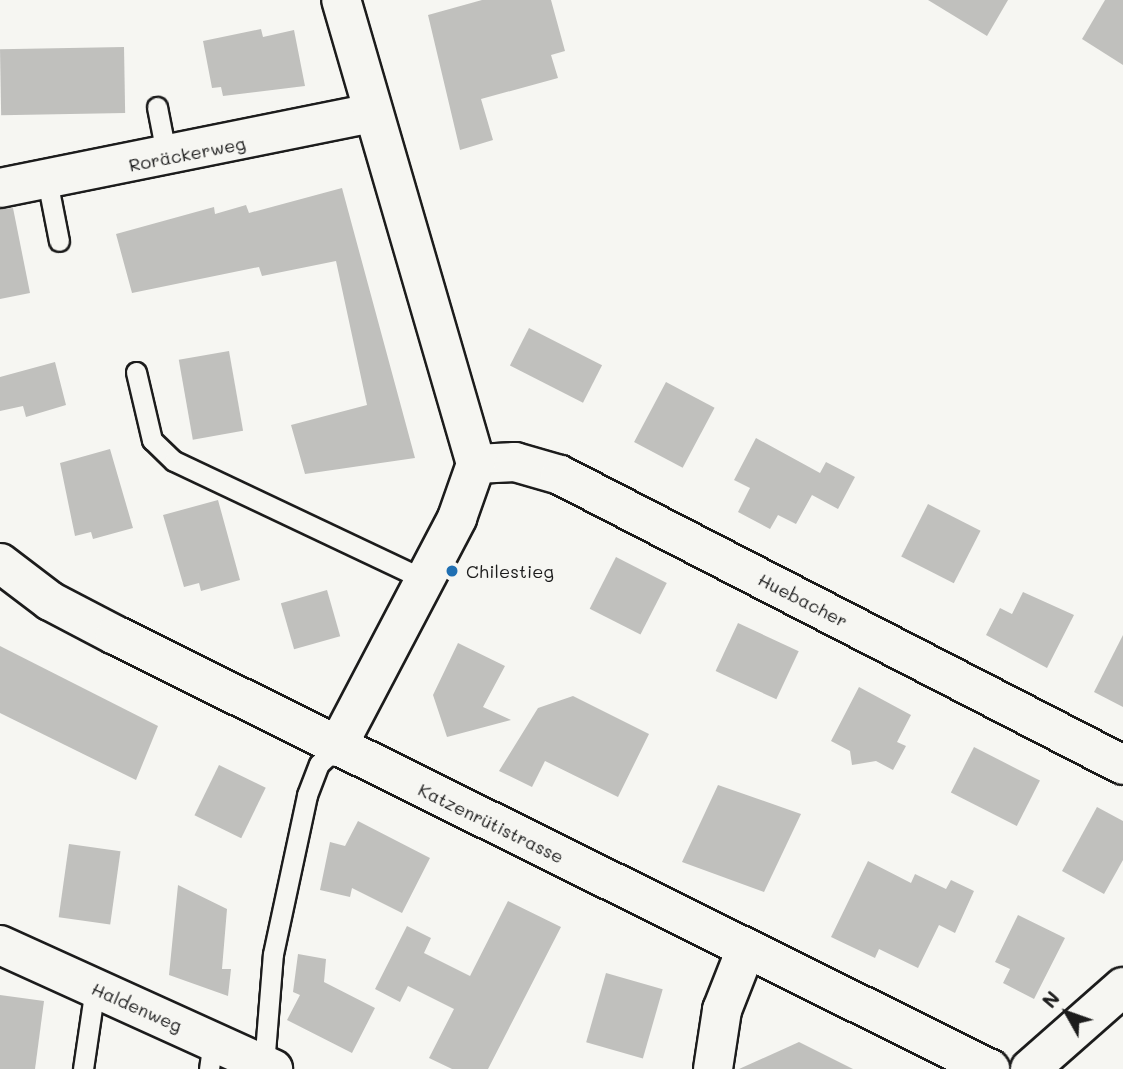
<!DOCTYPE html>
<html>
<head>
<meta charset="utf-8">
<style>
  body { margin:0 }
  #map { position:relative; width:1123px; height:1069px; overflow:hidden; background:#f6f6f2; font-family:Mali,sans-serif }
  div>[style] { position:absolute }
  .building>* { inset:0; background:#c0c0bd; transform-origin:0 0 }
  .roads { filter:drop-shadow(2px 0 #1c1c1c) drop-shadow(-2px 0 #1c1c1c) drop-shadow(0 2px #1c1c1c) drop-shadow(0 -2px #1c1c1c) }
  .service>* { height:19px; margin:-9.5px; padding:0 9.5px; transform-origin:9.5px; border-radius:9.5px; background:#f6f6f2 }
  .minor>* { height:38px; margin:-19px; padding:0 19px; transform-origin:19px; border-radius:19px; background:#f6f6f2 }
  .tertiary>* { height:38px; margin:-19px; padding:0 19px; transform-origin:19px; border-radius:19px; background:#f6f6f2 }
  .dots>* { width:19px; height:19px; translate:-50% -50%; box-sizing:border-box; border:4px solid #f6f6f2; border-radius:50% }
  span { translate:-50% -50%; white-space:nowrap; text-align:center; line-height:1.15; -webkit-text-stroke:5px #f6f6f2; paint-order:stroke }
  .street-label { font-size:18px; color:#1c1c1c }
  .poi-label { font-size:18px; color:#1c1c1c }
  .left { translate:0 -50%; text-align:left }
  .north { position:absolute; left:1032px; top:978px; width:70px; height:70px; -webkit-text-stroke:5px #f6f6f2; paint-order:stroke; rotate:310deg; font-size:19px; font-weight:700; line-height:28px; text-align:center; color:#1c1c1c }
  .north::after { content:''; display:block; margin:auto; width:24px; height:32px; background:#1c1c1c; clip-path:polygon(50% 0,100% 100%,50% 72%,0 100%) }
</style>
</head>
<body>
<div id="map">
  <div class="building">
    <i style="clip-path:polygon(482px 0,551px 0,565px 51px,551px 55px,558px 78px,481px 99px,493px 140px,460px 150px,428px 15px)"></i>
    <i style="clip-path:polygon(928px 0,1008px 0,987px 36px)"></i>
    <i style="clip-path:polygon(1105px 0,1123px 0,1123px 65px,1082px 39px)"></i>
    <i style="clip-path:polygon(261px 29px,263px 37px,294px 30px,305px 86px,223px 96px,221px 87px,212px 88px,203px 41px)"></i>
    <i style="left:124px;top:47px;width:66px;height:124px;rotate:89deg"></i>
    <i style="clip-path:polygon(342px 188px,415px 458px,305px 474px,291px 425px,367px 405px,336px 261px,262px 276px,259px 267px,132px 293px,116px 234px,214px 207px,215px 214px,246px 205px,249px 213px)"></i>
    <i style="clip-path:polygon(13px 208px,30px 293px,0 299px,0 209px)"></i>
    <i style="left:529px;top:328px;width:82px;height:42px;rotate:27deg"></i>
    <i style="left:229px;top:351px;width:81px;height:51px;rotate:80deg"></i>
    <i style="clip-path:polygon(55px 362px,66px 405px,26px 417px,23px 406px,0 411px,0 377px)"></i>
    <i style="left:666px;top:382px;width:55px;height:68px;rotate:28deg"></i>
    <i style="clip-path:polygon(756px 438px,820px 473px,826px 462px,855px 477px,838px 509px,812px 495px,796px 524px,778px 515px,770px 529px,738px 512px,750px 488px,734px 480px)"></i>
    <i style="clip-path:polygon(110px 449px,133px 528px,93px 539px,91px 532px,75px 536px,60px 463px)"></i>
    <i style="clip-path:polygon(218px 500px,240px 580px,201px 591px,199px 583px,184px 587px,163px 515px)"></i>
    <i style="left:928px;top:504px;width:59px;height:59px;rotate:27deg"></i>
    <i style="left:616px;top:557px;width:57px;height:58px;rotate:27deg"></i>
    <i style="left:327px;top:590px;width:48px;height:48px;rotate:74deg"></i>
    <i style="clip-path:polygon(1023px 592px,1074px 615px,1047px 668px,986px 635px,1000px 608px,1012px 614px)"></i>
    <i style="left:738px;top:623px;width:67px;height:53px;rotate:25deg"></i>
    <i style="clip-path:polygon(1123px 635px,1123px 707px,1094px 692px)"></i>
    <i style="clip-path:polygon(458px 643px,505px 666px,483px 707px,511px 720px,447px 737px,433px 695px)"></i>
    <i style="clip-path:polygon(0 646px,158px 726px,136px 780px,0 713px)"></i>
    <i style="clip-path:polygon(859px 687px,911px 715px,897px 742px,906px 746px,893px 770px,876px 761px,852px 765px,850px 751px,831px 741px)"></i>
    <i style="clip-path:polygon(573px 696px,649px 734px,618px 797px,545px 761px,532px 787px,499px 771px,538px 708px)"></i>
    <i style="left:974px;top:747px;width:74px;height:51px;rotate:27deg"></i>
    <i style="left:219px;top:765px;width:52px;height:56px;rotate:26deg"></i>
    <i style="clip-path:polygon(718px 785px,801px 814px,764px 892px,682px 862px)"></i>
    <i style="clip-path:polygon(1097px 807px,1123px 821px,1123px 860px,1104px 894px,1062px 871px)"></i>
    <i style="clip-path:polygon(358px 821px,430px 858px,402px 913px,352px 888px,350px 897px,320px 890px,330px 842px,345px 846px)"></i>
    <i style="left:69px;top:844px;width:52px;height:74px;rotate:8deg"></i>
    <i style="clip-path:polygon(868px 861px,911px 883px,915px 874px,946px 889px,951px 880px,974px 891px,955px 933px,939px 925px,918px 968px,879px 949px,875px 958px,831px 937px)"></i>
    <i style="clip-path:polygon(178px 885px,227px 909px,222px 969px,231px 969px,228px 996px,169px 975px)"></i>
    <i style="clip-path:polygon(508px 901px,561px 927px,488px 1069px,452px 1069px,429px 1058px,454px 1009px,408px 986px,400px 1002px,375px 989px,407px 926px,431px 938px,424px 953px,470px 976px)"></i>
    <i style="clip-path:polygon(1018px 915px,1065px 938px,1034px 999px,1003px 983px,1010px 969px,995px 962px)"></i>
    <i style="clip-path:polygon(298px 954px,326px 959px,324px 982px,375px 1008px,352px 1053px,287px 1020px,300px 995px,293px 992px)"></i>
    <i style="left:606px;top:973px;width:59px;height:72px;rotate:16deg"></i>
    <i style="clip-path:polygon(0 995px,44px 1001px,35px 1069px,0 1069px)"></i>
    <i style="clip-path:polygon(799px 1042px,853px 1069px,739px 1069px)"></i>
  </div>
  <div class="roads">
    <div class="service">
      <i style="left:157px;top:107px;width:52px;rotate:78.9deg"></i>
      <i style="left:47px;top:180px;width:62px;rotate:78.9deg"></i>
      <i style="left:136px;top:372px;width:70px;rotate:76.8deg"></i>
      <i style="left:152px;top:440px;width:30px;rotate:44deg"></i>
      <i style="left:174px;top:461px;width:279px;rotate:25.3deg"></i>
      <i style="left:264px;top:1065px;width:111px;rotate:-85.4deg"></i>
      <i style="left:273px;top:954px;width:163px;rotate:-77.9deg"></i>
      <i style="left:307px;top:795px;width:33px;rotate:-69deg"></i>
      <i style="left:319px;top:764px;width:25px;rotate:-43deg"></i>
      <i style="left:83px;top:1069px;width:82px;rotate:-81.6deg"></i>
      <i style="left:209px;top:1069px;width:27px;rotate:-82deg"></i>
    </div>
    <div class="minor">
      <i style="left:0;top:188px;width:380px;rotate:-11.4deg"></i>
      <i style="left:476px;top:464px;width:39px;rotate:-3deg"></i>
      <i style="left:515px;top:462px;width:47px;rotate:16.1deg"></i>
      <i style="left:560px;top:475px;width:633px;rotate:27.25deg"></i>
      <i style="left:337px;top:747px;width:259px;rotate:-62.3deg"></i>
      <i style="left:457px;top:518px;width:57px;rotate:-70.6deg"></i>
      <i style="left:476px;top:464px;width:483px;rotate:-106.2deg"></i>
      <i style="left:0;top:945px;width:300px;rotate:24.4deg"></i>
      <i style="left:713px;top:1069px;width:60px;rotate:-81.3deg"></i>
      <i style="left:722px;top:1010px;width:66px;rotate:-68.5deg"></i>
      <i style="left:1030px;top:1069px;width:124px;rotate:-41.4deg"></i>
    </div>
    <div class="tertiary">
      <i style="left:0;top:563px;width:63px;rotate:37.2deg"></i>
      <i style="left:50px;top:601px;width:73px;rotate:27.6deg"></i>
      <i style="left:115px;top:635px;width:977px;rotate:26.38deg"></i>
    </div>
  </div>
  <div class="dots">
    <i style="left:452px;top:571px;background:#1f6fb2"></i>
  </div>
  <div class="street-label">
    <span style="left:187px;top:154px;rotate:-11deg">Roräckerweg</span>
    <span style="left:803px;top:600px;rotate:27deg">Huebacher</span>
    <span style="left:491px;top:823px;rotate:26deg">Katzenrütistrasse</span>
    <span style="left:137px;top:1007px;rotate:24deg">Haldenweg</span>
  </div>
  <div class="poi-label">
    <span class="left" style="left:466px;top:571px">Chilestieg</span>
  </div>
  <div class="north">N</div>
</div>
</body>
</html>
